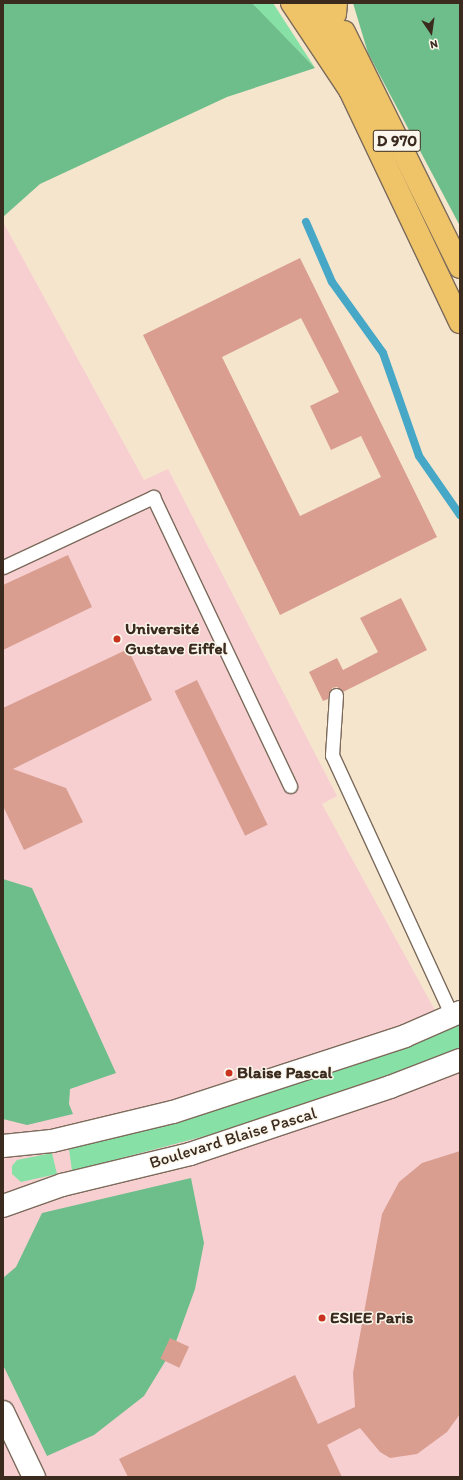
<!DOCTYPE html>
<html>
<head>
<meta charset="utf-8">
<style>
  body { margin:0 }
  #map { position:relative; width:463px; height:1480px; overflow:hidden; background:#f6e5cd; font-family:Itim,sans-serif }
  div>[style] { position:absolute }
  .built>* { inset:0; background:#f7cfd1 }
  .green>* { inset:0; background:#87e0a5 }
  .forest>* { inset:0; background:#6dbe8a }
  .stream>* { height:8px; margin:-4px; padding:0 4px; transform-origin:4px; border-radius:4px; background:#46a8c6 }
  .building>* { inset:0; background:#d99e90; transform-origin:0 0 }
  .roads { filter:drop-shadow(1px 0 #7c6b5b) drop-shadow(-1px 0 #7c6b5b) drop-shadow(0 1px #7c6b5b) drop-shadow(0 -1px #7c6b5b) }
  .service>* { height:13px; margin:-6.5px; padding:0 6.5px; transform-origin:6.5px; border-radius:6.5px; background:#fff }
  .tertiary>* { height:22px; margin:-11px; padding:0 11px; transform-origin:11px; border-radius:11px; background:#fff }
  .primary>* { height:22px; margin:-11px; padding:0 11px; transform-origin:11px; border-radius:11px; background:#efc469 }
  .motorway>* { height:22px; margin:-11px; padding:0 11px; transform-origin:11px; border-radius:11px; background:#efc469 }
  .dots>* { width:11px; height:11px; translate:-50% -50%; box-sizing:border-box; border:2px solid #fbf7ec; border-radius:50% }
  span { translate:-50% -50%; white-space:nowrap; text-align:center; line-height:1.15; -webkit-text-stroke:3px #fbf7ec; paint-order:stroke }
  .shield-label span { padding:1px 3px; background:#fbf7ec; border:1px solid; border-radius:3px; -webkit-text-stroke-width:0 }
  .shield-label { font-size:16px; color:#3b2a1e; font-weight:700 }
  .poi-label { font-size:17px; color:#3b2a1e; font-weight:700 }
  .left { translate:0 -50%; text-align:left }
  .street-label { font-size:17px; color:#3b2a1e }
  .frame { position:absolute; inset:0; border:4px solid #3b2a1e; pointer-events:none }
  .north { position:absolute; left:411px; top:12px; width:40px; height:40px; -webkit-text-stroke:3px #fbf7ec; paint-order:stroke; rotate:167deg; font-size:11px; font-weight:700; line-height:16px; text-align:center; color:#3b2a1e }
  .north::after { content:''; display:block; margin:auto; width:14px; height:18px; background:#3b2a1e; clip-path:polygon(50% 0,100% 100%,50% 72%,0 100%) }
</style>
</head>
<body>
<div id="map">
  <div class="built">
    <i style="clip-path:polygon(3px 222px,144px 480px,168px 469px,337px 796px,322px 804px,460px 1056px,460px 1477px,3px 1477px)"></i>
  </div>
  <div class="green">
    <i style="clip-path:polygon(252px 3px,273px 3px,315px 68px,265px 17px)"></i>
    <i style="clip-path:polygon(460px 1025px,460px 1048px,383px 1078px,209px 1135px,72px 1171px,69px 1149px,215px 1110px,334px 1072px)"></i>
    <i style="clip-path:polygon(52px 1153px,57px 1174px,21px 1182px,12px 1174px,12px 1166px,17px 1160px)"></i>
  </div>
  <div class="forest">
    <i style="clip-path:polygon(3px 3px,252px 3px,315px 68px,227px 97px,40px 184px,3px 217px)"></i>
    <i style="clip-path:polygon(353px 3px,460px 3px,460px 226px,368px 53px)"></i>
    <i style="clip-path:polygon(3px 879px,32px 888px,116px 1073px,70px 1089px,69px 1104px,73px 1114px,27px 1125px,3px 1119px)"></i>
    <i style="clip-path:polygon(191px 1178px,204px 1243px,195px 1289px,174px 1347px,144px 1396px,94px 1435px,47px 1456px,3px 1365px,3px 1278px,16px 1267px,42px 1213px)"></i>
  </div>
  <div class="stream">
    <i style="left:306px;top:222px;width:65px;rotate:66.6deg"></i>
    <i style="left:332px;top:282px;width:87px;rotate:54.3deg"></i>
    <i style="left:383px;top:353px;width:109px;rotate:70.7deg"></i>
    <i style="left:419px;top:456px;width:72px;rotate:55.2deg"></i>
  </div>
  <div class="building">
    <i style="clip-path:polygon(evenodd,300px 258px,437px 537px,280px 615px,143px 335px,300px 258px,301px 318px,339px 392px,310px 406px,331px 450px,361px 436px,381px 477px,300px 516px,222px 357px,301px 318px)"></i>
    <i style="clip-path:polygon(68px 555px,92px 607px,3px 650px,3px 585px)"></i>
    <i style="clip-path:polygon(401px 598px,427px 650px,343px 692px,337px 687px,332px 688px,328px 699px,323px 701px,309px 672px,337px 658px,343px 670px,378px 652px,360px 618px)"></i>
    <i style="clip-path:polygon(128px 649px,152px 700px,13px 769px,66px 788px,83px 822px,24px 850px,3px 806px,3px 708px)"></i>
    <i style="left:197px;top:680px;width:161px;height:25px;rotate:64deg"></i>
    <i style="clip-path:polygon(460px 1151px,460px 1414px,447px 1432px,417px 1454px,390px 1458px,380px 1452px,360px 1428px,327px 1445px,342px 1477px,128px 1477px,119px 1459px,295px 1375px,318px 1424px,355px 1407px,353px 1373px,382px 1214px,399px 1182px,422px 1163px)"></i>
    <i style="left:170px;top:1338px;width:21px;height:23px;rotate:25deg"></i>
  </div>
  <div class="roads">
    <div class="service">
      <i style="left:3px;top:567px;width:166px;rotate:-25deg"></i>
      <i style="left:153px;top:497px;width:320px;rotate:64.6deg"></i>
      <i style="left:336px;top:695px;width:60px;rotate:93.8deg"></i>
      <i style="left:332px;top:755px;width:287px;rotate:65.3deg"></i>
    </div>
    <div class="tertiary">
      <i style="left:3px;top:1146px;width:49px;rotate:-5.8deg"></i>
      <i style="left:52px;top:1141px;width:124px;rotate:-13.5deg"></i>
      <i style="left:173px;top:1112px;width:244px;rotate:-18.1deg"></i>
      <i style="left:405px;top:1036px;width:60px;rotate:-23.6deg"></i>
      <i style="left:3px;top:1206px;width:63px;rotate:-19.6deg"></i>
      <i style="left:62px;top:1185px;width:132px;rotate:-13.6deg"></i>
      <i style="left:190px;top:1154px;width:211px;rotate:-18.5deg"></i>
      <i style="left:390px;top:1087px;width:75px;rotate:-21.1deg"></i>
      <i style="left:3px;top:1412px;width:72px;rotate:64.5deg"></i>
    </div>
    <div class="primary">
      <i style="left:313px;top:3px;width:66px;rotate:63.8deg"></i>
      <i style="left:342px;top:62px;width:29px;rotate:74deg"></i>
      <i style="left:350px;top:90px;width:257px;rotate:64.6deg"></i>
      <i style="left:344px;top:32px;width:262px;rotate:63.7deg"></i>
    </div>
    <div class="motorway">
      <i style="left:292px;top:3px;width:105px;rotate:56.3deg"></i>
      <i style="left:335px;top:14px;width:11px;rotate:-85deg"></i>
    </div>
  </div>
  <div class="dots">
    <i style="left:117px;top:639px;background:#c8321e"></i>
    <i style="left:229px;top:1073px;background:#c8321e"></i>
    <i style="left:322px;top:1318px;background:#c8321e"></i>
  </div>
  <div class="shield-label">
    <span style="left:397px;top:141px">D 970</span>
  </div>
  <div class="poi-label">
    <span class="left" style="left:125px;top:639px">Université<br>Gustave Eiffel</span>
    <span class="left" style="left:237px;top:1073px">Blaise Pascal</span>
    <span class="left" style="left:330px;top:1318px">ESIEE Paris</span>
  </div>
  <div class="street-label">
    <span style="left:233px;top:1138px;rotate:-17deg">Boulevard Blaise Pascal</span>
  </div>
  <div class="frame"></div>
  <div class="north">N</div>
</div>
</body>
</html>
